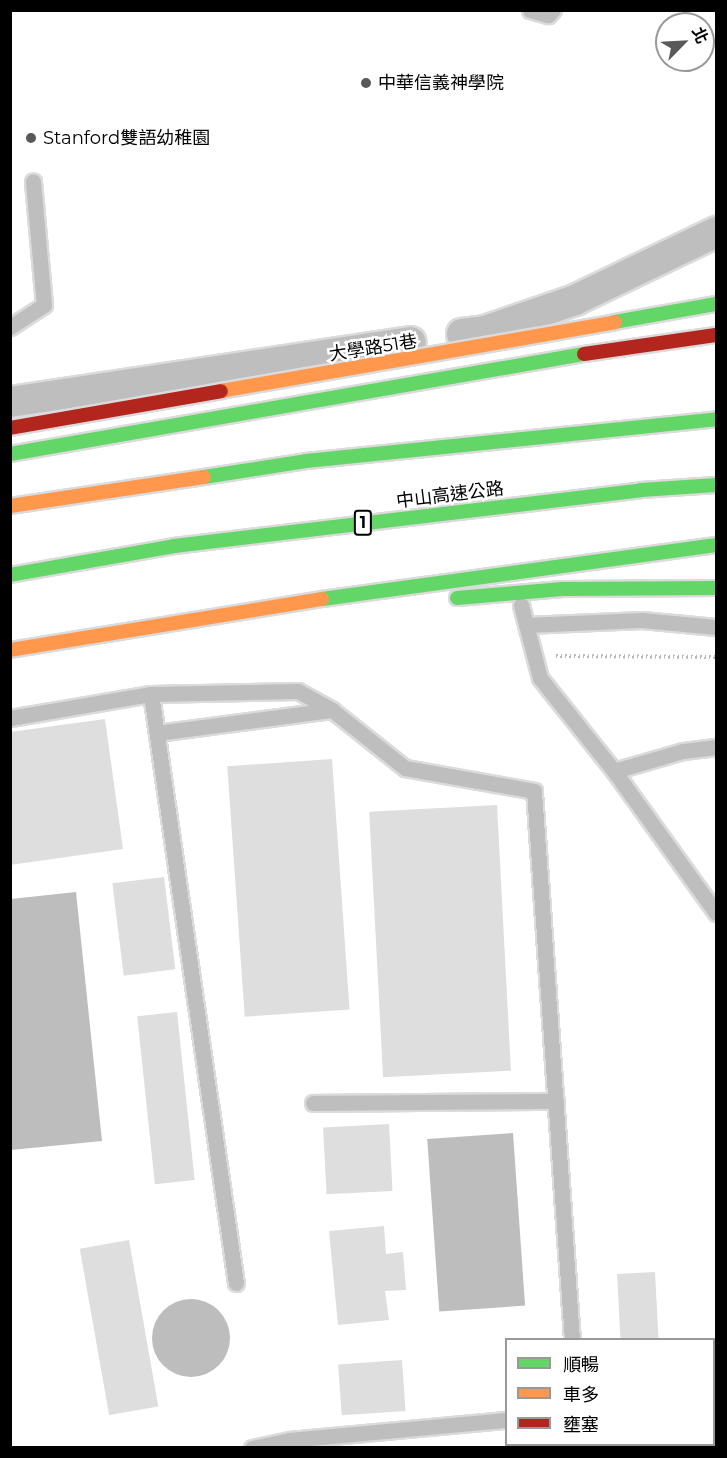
<!DOCTYPE html>
<html>
<head>
<meta charset="utf-8">
<style>
  body { margin:0 }
  #map { position:relative; width:727px; height:1458px; overflow:hidden; background:#fff; font-family:Montserrat,"Noto Sans TC",sans-serif }
  div>[style] { position:absolute }
  .water>* { inset:0; background:#bdbdbd; transform-origin:0 0 }
  .round { border-radius:50% }
  .building>* { inset:0; background:#dedede; transform-origin:0 0 }
  .path>* { height:4px; margin-top:-2px; transform-origin:0; background:repeating-linear-gradient(90deg,#b9b9b9 0 1.5px,transparent 0 4.5px) }
  .roads { filter:drop-shadow(2px 0 #dbdbdb) drop-shadow(-2px 0 #dbdbdb) drop-shadow(0 2px #dbdbdb) drop-shadow(0 -2px #dbdbdb) }
  .lane>* { height:15px; margin:-7.5px; padding:0 7.5px; transform-origin:7.5px; border-radius:7.5px; background:#bebebe }
  .street>* { height:30px; margin:-15px; padding:0 15px; transform-origin:15px; border-radius:15px; background:#bebebe }
  .fast>* { height:14px; margin:-7px; padding:0 7px; transform-origin:7px; border-radius:7px; background:#63d668 }
  .slow>* { height:14px; margin:-7px; padding:0 7px; transform-origin:7px; border-radius:7px; background:#ff974d }
  .jam>* { height:14px; margin:-7px; padding:0 7px; transform-origin:7px; border-radius:7px; background:#b3261e }
  .bridges { filter:drop-shadow(2px 0 #dbdbdb) drop-shadow(-2px 0 #dbdbdb) drop-shadow(0 2px #dbdbdb) drop-shadow(0 -2px #dbdbdb) }
  .fast-bridge>* { height:14px; margin:-7px; padding:0 7px; transform-origin:7px; border-radius:7px; background:#63d668 }
  .slow-bridge>* { height:14px; margin:-7px; padding:0 7px; transform-origin:7px; border-radius:7px; background:#ff974d }
  .jam-bridge>* { height:14px; margin:-7px; padding:0 7px; transform-origin:7px; border-radius:7px; background:#b3261e }
  .dots>* { width:16px; height:16px; translate:-50% -50%; box-sizing:border-box; border:3px solid #fff; border-radius:50% }
  span { translate:-50% -50%; white-space:nowrap; text-align:center; line-height:1.15; -webkit-text-stroke:5px #fff; paint-order:stroke }
  .shield-label span { padding:2px 4px; background:#fff; border:2px solid; border-radius:4px; -webkit-text-stroke-width:0 }
  .shield-label { font-size:16px; color:#000; font-weight:700 }
  .poi-label { font-size:18px; color:#000 }
  .left { translate:0 -50%; text-align:left }
  .street-label { font-size:18px; color:#000 }
  .frame { position:absolute; inset:0; border:12px solid #000; pointer-events:none }
  .legend { position:absolute; left:505px; top:1338px; width:210px; height:108px; box-sizing:border-box; background:#fff; border:2px solid #999; margin:0; padding:8px 10px; list-style:none; font-size:18px; color:#000 }
  .legend li { display:flex; align-items:center; gap:12px; height:30px }
  .legend b { width:30px; border:2px solid #999 }
  .north { position:absolute; left:655px; top:12px; width:60px; height:60px; box-sizing:border-box; background:#fff; border:2px solid #999; border-radius:50%; rotate:66deg; font-size:16px; font-weight:700; line-height:24px; text-align:center; color:#000 }
  .north::after { content:''; display:block; margin:auto; width:21px; height:27px; background:#595959; clip-path:polygon(50% 0,100% 100%,50% 72%,0 100%) }
</style>
</head>
<body>
<div id="map">
  <div class="water">
    <i style="clip-path:polygon(76px 892px,102px 1141px,11px 1150px,11px 899px)"></i>
    <i style="left:513px;top:1133px;width:173px;height:86px;rotate:86deg"></i>
    <i class="round" style="left:152px;top:1299px;width:78px;height:78px"></i>
  </div>
  <div class="building">
    <i style="clip-path:polygon(105px 719px,123px 849px,10px 865px,10px 732px)"></i>
    <i style="left:332px;top:759px;width:251px;height:105px;rotate:86deg"></i>
    <i style="left:497px;top:805px;width:266px;height:128px;rotate:87deg"></i>
    <i style="left:164px;top:877px;width:93px;height:52px;rotate:83deg"></i>
    <i style="left:177px;top:1012px;width:169px;height:40px;rotate:84deg"></i>
    <i style="left:389px;top:1124px;width:67px;height:66px;rotate:87deg"></i>
    <i style="clip-path:polygon(384px 1226px,386px 1254px,403px 1252px,406px 1290px,385px 1291px,389px 1320px,338px 1325px,329px 1231px)"></i>
    <i style="left:129px;top:1240px;width:169px;height:50px;rotate:80deg"></i>
    <i style="left:655px;top:1272px;width:66px;height:38px;rotate:87deg"></i>
    <i style="left:402px;top:1360px;width:51px;height:64px;rotate:86deg"></i>
  </div>
  <div class="path">
    <i style="left:556px;top:656px;width:160px;rotate:0.4deg"></i>
  </div>
  <div class="roads">
    <div class="lane">
      <i style="left:530px;top:10px;width:19px;rotate:16deg"></i>
      <i style="left:548px;top:15px;width:7px;rotate:-45deg"></i>
      <i style="left:10px;top:327px;width:40px;rotate:-32.9deg"></i>
      <i style="left:44px;top:305px;width:124px;rotate:-95.1deg"></i>
      <i style="left:521px;top:605px;width:75px;rotate:75.4deg"></i>
      <i style="left:540px;top:678px;width:119px;rotate:51.5deg"></i>
      <i style="left:614px;top:771px;width:72px;rotate:-16.2deg"></i>
      <i style="left:683px;top:751px;width:33px;rotate:-7deg"></i>
      <i style="left:526px;top:625px;width:116px;rotate:-2.5deg"></i>
      <i style="left:642px;top:620px;width:74px;rotate:5.4deg"></i>
      <i style="left:151px;top:694px;width:595px;rotate:81.79deg"></i>
      <i style="left:10px;top:718px;width:143px;rotate:-9.7deg"></i>
      <i style="left:151px;top:694px;width:147px;rotate:-1.2deg"></i>
      <i style="left:298px;top:691px;width:39px;rotate:29deg"></i>
      <i style="left:332px;top:710px;width:93px;rotate:38.5deg"></i>
      <i style="left:405px;top:768px;width:131px;rotate:10.1deg"></i>
      <i style="left:534px;top:791px;width:550px;rotate:86.04deg"></i>
      <i style="left:157px;top:733px;width:177px;rotate:-7.5deg"></i>
      <i style="left:614px;top:771px;width:175px;rotate:54.3deg"></i>
      <i style="left:313px;top:1103px;width:243px;rotate:-0.5deg"></i>
      <i style="left:580px;top:1444px;width:4px;rotate:90deg"></i>
      <i style="left:252px;top:1448px;width:38px;rotate:-12deg"></i>
      <i style="left:289px;top:1440px;width:218px;rotate:-5.3deg"></i>
    </div>
    <div class="street">
      <i style="left:462px;top:334px;width:23px;rotate:-7deg"></i>
      <i style="left:485px;top:331px;width:95px;rotate:-19deg"></i>
      <i style="left:575px;top:300px;width:157px;rotate:-25.7deg"></i>
      <i style="left:10px;top:402px;width:405px;rotate:-8.5deg"></i>
    </div>
    <div class="fast">
      <i style="left:10px;top:454px;width:583px;rotate:-9.88deg"></i>
      <i style="left:204px;top:477px;width:103px;rotate:-8.9deg"></i>
      <i style="left:306px;top:461px;width:412px;rotate:-5.8deg"></i>
      <i style="left:10px;top:575px;width:167px;rotate:-10deg"></i>
      <i style="left:174px;top:546px;width:470px;rotate:-6.8deg"></i>
      <i style="left:641px;top:490px;width:75px;rotate:-3.8deg"></i>
      <i style="left:457px;top:598px;width:106px;rotate:-4.9deg"></i>
      <i style="left:563px;top:589px;width:153px;rotate:-0.4deg"></i>
      <i style="left:322px;top:599px;width:398px;rotate:-7.8deg"></i>
    </div>
    <div class="slow">
      <i style="left:10px;top:506px;width:196px;rotate:-8.5deg"></i>
      <i style="left:10px;top:650px;width:316px;rotate:-9.3deg"></i>
    </div>
    <div class="jam">
      <i style="left:584px;top:354px;width:133px;rotate:-8.2deg"></i>
    </div>
  </div>
  <div class="bridges">
    <div class="fast-bridge">
      <i style="left:615px;top:322px;width:103px;rotate:-10.1deg"></i>
    </div>
    <div class="slow-bridge">
      <i style="left:221px;top:391px;width:400px;rotate:-9.9deg"></i>
    </div>
    <div class="jam-bridge">
      <i style="left:10px;top:428px;width:214px;rotate:-9.9deg"></i>
    </div>
  </div>
  <div class="dots">
    <i style="left:366px;top:83px;background:#595959"></i>
    <i style="left:31px;top:138px;background:#595959"></i>
  </div>
  <div class="shield-label">
    <span style="left:363px;top:523px">1</span>
  </div>
  <div class="poi-label">
    <span class="left" style="left:378px;top:83px">中華信義神學院</span>
    <span class="left" style="left:43px;top:138px">Stanford雙語幼稚園</span>
  </div>
  <div class="street-label">
    <span style="left:373px;top:348px;rotate:-9deg">大學路51巷</span>
    <span style="left:450px;top:495px;rotate:-7deg">中山高速公路</span>
  </div>
  <div class="frame"></div>
  <ul class="legend">
  <li><b style="height:8px;background:#63d668"></b>順暢</li>
  <li><b style="height:8px;background:#ff974d"></b>車多</li>
  <li><b style="height:8px;background:#b3261e"></b>壅塞</li>
  </ul>
  <div class="north">北</div>
</div>
</body>
</html>
